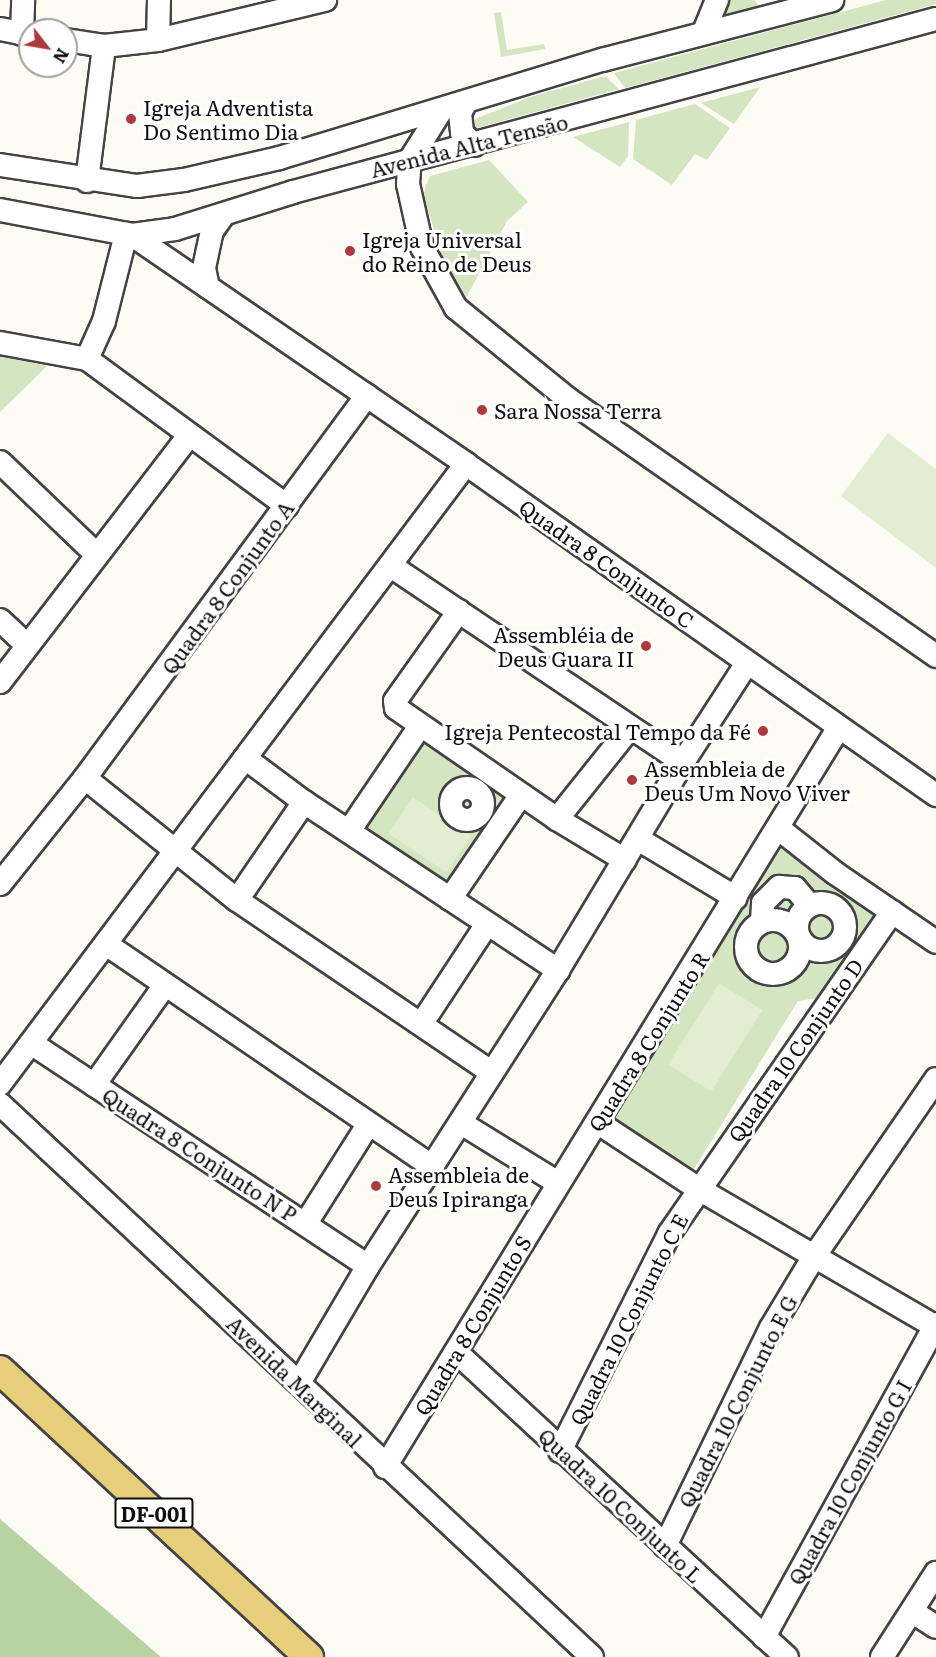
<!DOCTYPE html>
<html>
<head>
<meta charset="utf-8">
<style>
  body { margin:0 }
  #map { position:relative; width:936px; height:1657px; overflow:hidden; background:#fdfcf4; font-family:Literata,serif }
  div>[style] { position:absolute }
  .green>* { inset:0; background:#d3e5c1; transform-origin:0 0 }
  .forest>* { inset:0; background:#b8d3a2 }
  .pitch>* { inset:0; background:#e3edd1; transform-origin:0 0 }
  .roads { filter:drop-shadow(2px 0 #434343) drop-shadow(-2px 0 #434343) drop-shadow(0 2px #434343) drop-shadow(0 -2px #434343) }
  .minor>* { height:22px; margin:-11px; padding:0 11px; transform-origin:11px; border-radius:11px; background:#fff }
  .minor>.ring { margin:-11px; padding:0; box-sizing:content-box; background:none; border:22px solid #fff; border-radius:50% }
  .major>* { height:28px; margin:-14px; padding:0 14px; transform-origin:14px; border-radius:14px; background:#e7ce7a }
  .dots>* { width:16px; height:16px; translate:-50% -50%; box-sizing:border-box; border:3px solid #fff; border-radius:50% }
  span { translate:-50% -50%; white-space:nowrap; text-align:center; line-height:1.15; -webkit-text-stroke:6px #fff; paint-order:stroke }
  .shield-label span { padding:2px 4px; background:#fff; border:2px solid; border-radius:4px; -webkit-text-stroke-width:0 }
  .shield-label { font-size:20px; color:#101010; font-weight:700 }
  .poi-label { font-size:21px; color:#101010 }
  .left { translate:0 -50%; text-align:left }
  .right { translate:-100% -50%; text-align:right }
  .street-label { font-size:21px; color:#101010 }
  .north { position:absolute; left:18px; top:18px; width:60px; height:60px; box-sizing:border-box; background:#fff; border:2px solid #9f9f9f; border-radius:50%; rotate:121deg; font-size:16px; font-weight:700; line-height:24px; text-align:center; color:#101010 }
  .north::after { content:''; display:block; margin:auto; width:21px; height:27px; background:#af383c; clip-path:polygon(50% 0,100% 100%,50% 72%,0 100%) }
</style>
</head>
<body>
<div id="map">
  <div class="green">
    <i style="clip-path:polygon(727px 0,754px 0,761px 8px,725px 23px)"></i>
    <i style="clip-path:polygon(886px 0,936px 0,936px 4px,625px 88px,614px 73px)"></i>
    <i style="clip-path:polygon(501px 12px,507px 50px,544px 44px,545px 49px,501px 57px,494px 13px)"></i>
    <i style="clip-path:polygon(605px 76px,619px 89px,469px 130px,473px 120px,530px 97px)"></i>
    <i style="clip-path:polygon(760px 87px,734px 124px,701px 103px)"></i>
    <i style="clip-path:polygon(695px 104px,730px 128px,707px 160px,695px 154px,672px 185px,633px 159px,636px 120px)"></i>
    <i style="clip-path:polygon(629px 122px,628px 156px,620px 167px,573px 137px)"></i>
    <i style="clip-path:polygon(489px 160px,528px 202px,507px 221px,466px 298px,443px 259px,424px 197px,425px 187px,430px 176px)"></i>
    <i style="clip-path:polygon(0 356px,47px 366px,0 412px)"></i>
    <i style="left:419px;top:736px;width:115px;height:106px;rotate:34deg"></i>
    <i style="clip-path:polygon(780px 847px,877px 914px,824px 997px,798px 1001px,692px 1172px,611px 1122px)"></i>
  </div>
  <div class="forest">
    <i style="clip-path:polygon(0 1519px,161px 1657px,0 1657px)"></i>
  </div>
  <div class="pitch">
    <i style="clip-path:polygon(888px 433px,936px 469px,936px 568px,841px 496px)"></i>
    <i style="left:413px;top:797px;width:70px;height:44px;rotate:34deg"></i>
    <i style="left:719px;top:983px;width:51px;height:96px;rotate:32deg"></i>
  </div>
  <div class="roads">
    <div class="minor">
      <i style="left:0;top:29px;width:31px;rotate:11deg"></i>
      <i style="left:704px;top:32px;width:35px;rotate:-68deg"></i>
      <i style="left:22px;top:34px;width:34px;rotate:-88deg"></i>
      <i style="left:66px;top:40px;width:38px;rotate:9deg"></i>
      <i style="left:104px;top:46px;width:54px;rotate:-6.3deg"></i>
      <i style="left:158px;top:40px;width:172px;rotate:-13.5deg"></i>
      <i style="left:158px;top:40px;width:40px;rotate:-88.6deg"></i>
      <i style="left:466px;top:102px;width:13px;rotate:119deg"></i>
      <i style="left:460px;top:113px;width:20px;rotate:84deg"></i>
      <i style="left:462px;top:133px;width:17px;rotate:45deg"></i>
      <i style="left:442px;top:109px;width:60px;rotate:122.1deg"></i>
      <i style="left:410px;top:160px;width:24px;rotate:95deg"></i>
      <i style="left:408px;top:184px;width:65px;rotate:77.5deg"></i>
      <i style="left:422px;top:247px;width:70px;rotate:60.9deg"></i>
      <i style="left:456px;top:308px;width:144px;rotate:39.1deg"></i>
      <i style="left:568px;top:399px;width:449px;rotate:34.9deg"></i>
      <i style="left:0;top:165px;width:139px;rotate:8.7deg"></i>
      <i style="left:137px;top:186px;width:47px;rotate:-7.3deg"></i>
      <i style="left:184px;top:180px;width:98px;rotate:-13deg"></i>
      <i style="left:279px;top:158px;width:338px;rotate:-16.9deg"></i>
      <i style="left:602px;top:60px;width:238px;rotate:-14.6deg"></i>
      <i style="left:87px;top:181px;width:136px;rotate:-82.8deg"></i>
      <i style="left:0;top:210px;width:134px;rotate:10.7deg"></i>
      <i style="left:132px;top:235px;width:43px;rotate:-7.9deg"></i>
      <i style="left:175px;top:229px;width:124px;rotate:-17.4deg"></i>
      <i style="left:293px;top:192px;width:666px;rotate:-15.06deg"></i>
      <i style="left:132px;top:235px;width:405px;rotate:34.4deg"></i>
      <i style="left:466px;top:464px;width:575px;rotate:35.16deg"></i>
      <i style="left:208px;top:287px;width:19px;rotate:-102deg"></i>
      <i style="left:204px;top:268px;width:38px;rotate:-78deg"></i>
      <i style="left:212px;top:231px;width:19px;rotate:-55deg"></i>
      <i style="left:0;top:343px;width:88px;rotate:10.4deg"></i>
      <i style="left:87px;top:359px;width:248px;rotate:36.3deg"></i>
      <i style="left:87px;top:359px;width:42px;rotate:-65.9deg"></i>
      <i style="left:104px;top:321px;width:90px;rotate:-75.8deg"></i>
      <i style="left:0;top:462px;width:133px;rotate:43.8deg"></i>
      <i style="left:391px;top:566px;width:352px;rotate:33.9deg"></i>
      <i style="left:459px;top:611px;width:110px;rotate:125.4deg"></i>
      <i style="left:395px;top:701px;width:7px;rotate:82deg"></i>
      <i style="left:396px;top:708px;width:196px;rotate:34.6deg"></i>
      <i style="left:557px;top:819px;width:79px;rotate:31.1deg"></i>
      <i style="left:0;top:620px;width:37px;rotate:43deg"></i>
      <i style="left:0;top:682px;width:310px;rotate:-52.5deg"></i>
      <i style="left:245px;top:758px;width:74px;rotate:36.7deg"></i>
      <i style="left:304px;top:802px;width:305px;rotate:33.5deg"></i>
      <i style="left:85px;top:778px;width:195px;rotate:38.8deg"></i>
      <i style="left:237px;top:900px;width:307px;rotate:34.1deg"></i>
      <i class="ring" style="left:451px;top:788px;width:10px;height:10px"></i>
      <i style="left:557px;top:819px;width:115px;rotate:-51.3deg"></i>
      <i style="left:778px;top:828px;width:73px;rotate:38.3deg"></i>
      <i style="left:835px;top:873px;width:122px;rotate:34.3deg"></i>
      <i style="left:349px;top:831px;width:127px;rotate:-55.9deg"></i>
      <i style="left:638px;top:839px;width:114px;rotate:31deg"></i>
      <i style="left:0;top:884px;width:136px;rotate:-51.3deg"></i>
      <i style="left:85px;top:778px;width:475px;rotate:-53.6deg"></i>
      <i style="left:450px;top:899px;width:126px;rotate:-55.7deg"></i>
      <i style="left:237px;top:900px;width:119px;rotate:-55.6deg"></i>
      <i class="ring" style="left:797px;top:903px;width:26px;height:26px"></i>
      <i class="ring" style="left:746px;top:920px;width:32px;height:32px"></i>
      <i style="left:762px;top:922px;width:19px;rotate:-87deg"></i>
      <i style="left:763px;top:903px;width:23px;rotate:-45deg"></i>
      <i style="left:779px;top:887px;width:16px;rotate:4deg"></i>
      <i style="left:795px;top:888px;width:23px;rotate:50deg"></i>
      <i style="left:106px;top:944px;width:396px;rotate:34.3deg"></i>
      <i style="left:422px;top:1023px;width:118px;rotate:-56.7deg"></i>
      <i style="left:31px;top:1043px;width:404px;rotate:33.5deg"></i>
      <i style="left:0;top:1084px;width:776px;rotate:-53.07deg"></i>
      <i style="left:94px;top:1085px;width:123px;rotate:-54.6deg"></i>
      <i style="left:0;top:1104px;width:810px;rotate:43.05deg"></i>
      <i style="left:597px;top:1122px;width:120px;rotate:33.4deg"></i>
      <i style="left:697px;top:1188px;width:276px;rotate:30.2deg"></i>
      <i style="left:461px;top:1123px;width:114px;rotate:31.7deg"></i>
      <i style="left:306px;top:1223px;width:116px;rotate:-57.7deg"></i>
      <i style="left:456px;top:1352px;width:450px;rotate:42.7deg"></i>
      <i style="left:299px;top:1383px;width:136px;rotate:-59.5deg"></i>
      <i style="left:368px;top:1266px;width:352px;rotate:-57.3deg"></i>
      <i style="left:558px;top:970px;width:243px;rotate:-59deg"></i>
      <i style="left:683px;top:762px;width:118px;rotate:-57.1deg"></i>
      <i style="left:560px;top:1451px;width:243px;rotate:-63.3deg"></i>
      <i style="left:669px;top:1234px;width:392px;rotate:-55.3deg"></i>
      <i style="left:385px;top:1467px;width:868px;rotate:-58.47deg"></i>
      <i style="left:665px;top:1546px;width:242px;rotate:-64.1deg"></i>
      <i style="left:771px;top:1328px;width:82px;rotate:-59deg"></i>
      <i style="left:813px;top:1258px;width:217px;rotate:-55.5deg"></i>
      <i style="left:913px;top:1612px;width:27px;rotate:33deg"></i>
      <i style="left:764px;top:1637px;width:357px;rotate:-61.2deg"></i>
      <i style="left:882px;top:1657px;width:100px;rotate:-57.3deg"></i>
    </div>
    <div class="major">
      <i style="left:0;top:1370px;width:422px;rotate:42.9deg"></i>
    </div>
  </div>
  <div class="dots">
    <i style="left:131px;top:119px;background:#af383c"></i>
    <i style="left:350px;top:251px;background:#af383c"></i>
    <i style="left:482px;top:410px;background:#af383c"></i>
    <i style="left:646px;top:646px;background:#af383c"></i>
    <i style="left:763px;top:731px;background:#af383c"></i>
    <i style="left:632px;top:780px;background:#af383c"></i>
    <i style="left:376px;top:1186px;background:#af383c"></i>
  </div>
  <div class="shield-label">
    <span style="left:154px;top:1513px">DF-001</span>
  </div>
  <div class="poi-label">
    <span class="left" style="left:143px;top:119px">Igreja Adventista<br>Do Sentimo Dia</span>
    <span class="left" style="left:362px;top:251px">Igreja Universal<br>do Reino de Deus</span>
    <span class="left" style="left:494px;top:410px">Sara Nossa Terra</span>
    <span class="right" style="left:634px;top:646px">Assembléia de<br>Deus Guara II</span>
    <span class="right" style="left:751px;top:731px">Igreja Pentecostal Tempo da Fé</span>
    <span class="left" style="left:644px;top:780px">Assembleia de<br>Deus Um Novo Viver</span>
    <span class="left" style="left:388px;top:1186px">Assembleia de<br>Deus Ipiranga</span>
  </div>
  <div class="street-label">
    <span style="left:469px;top:145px;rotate:-14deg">Avenida Alta Tensão</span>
    <span style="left:607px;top:563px;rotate:35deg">Quadra 8 Conjunto C</span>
    <span style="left:227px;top:587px;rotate:-54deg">Quadra 8 Conjunto A</span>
    <span style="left:648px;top:1041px;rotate:-58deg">Quadra 8 Conjunto R</span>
    <span style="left:795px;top:1050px;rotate:-55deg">Quadra 10 Conjunto D</span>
    <span style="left:200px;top:1154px;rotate:33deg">Quadra 8 Conjunto N P</span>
    <span style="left:628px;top:1319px;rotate:-63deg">Quadra 10 Conjunto C E</span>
    <span style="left:472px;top:1325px;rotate:-59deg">Quadra 8 Conjunto S</span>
    <span style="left:295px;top:1381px;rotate:44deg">Avenida Marginal</span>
    <span style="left:737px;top:1401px;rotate:-63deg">Quadra 10 Conjunto E G</span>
    <span style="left:849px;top:1482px;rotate:-61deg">Quadra 10 Conjunto G I</span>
    <span style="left:621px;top:1505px;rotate:43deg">Quadra 10 Conjunto L</span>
  </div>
  <div class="north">N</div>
</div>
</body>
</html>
